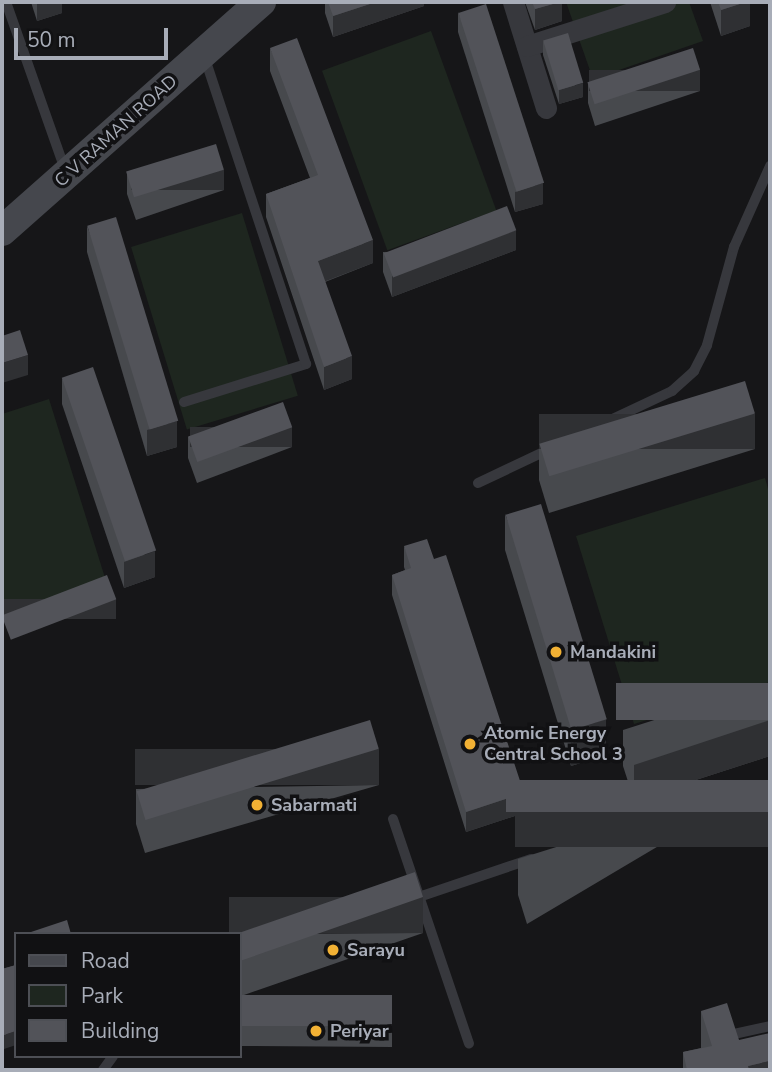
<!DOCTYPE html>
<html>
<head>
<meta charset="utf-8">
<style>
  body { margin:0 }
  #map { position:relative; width:772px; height:1072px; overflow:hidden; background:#161618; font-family:"Nunito Sans",sans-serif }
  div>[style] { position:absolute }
  .green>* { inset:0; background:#1e261f; transform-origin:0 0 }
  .lane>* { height:10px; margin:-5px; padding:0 5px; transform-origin:5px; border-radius:5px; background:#37383d }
  .street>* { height:21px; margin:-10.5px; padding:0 10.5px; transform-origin:10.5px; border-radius:10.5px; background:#37383d }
  .secondary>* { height:30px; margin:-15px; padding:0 15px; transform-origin:15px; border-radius:15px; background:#45474d }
  .wall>* { inset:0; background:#47494d }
  .shaded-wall>* { inset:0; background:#2f3033; transform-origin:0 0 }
  .building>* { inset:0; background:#525359; transform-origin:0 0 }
  .dots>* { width:19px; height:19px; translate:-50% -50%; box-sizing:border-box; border:4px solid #111113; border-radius:50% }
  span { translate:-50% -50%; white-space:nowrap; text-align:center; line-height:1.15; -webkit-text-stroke:7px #111113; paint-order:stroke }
  .street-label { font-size:18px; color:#a8adb8 }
  .poi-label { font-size:18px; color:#a8adb8; font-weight:700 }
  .left { translate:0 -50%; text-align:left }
  .frame { position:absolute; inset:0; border:4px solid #a8adb8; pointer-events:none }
  .legend { position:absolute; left:14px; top:932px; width:228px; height:126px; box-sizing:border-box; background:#111113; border:2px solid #4d4f55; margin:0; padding:9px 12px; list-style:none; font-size:21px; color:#a8adb8 }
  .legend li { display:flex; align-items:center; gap:14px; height:35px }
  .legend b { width:35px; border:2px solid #4d4f55 }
  .scale { position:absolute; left:14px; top:28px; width:154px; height:32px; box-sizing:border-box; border:4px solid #a8adb8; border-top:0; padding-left:9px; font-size:21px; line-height:24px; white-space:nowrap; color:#a8adb8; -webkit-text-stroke:5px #111113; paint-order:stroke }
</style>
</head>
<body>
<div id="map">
  <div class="green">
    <i style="clip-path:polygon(566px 2px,689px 2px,703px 41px,593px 79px)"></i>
    <i style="left:431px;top:31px;width:191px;height:116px;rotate:70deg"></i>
    <i style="left:242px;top:213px;width:191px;height:116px;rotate:73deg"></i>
    <i style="clip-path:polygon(49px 399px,106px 581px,2px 614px,2px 414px)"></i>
    <i style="clip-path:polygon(765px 478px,770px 496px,770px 682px,634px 724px,576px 536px)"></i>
  </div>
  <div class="lane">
    <i style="left:6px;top:2px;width:178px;rotate:70.6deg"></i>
    <i style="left:184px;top:402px;width:128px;rotate:-17.3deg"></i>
    <i style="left:306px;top:364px;width:324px;rotate:-108.3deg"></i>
    <i style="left:587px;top:431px;width:94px;rotate:-25.2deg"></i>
    <i style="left:672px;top:391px;width:30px;rotate:-42deg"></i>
    <i style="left:694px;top:371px;width:29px;rotate:-63deg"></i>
    <i style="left:707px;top:345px;width:102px;rotate:-74.6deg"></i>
    <i style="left:734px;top:247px;width:89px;rotate:-66deg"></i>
    <i style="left:478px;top:483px;width:80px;rotate:-25.3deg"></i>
    <i style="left:393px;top:819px;width:237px;rotate:71.3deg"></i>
    <i style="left:410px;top:900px;width:128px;rotate:-18.7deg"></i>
    <i style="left:725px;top:1036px;width:46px;rotate:-12.5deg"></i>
    <i style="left:103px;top:1070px;width:17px;rotate:-54deg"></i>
  </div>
  <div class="street">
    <i style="left:513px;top:2px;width:111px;rotate:72.7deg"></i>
    <i style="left:527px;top:46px;width:145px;rotate:-17.7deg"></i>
  </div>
  <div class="secondary">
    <i style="left:2px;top:231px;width:346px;rotate:-41.5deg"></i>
  </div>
  <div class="wall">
    <i style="clip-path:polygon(31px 2px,62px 2px,62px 13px,37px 21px)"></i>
    <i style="clip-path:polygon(325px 2px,424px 2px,424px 6px,333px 37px,325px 13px)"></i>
    <i style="clip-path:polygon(525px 2px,562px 2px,562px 21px,535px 30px)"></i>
    <i style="clip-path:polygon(710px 2px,750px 2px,750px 26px,721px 36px)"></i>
    <i style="clip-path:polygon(458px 12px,543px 204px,515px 212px,458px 32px)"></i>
    <i style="clip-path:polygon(543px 41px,583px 97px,559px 104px,543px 55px)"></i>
    <i style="clip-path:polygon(270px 48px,373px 263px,325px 282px,352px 379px,324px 390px,266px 217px,266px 194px,310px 178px,270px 71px)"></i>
    <i style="clip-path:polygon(588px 83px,700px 91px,595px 126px,588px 103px)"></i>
    <i style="clip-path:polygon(127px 174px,224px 190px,136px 220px,127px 194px)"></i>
    <i style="clip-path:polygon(87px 226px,177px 447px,147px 456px,87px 252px)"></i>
    <i style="clip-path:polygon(516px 250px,392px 297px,383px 272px,383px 252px)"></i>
    <i style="clip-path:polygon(62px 378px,155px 577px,124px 588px,62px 404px)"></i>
    <i style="clip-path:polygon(188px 437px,292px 447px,197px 483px,188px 458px)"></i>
    <i style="clip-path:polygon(539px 444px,755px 449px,549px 513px,539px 480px)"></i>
    <i style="clip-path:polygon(505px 514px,606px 755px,571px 766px,505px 550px)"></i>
    <i style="clip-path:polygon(404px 546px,524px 813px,466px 832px,392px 595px,392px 575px,405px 570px,404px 567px)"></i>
    <i style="clip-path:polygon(770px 683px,770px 756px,634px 800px,623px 766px,623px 730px)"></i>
    <i style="clip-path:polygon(770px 780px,527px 924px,518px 895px,518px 859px)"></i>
    <i style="clip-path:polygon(379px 785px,145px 853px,136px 824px,136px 789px)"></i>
    <i style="clip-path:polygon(423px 933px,244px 995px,392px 996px,392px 1047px,240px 1046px,240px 934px)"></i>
    <i style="clip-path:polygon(16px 965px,4px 1049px,2px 1042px,2px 969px)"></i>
    <i style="clip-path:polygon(701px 1011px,739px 1040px,770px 1070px,683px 1070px,683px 1052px,701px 1048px)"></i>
  </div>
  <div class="shaded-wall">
    <i style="clip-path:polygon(37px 2px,62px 2px,62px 13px,37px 21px)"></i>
    <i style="clip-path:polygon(376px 2px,424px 2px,424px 6px,333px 37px,333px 16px)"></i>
    <i style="clip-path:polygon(560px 2px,562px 2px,562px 21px,535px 30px,535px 9px)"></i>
    <i style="clip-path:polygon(746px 2px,750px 2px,750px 26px,721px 36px,721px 10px)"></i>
    <i style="left:700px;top:70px;width:21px;height:111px;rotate:90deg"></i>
    <i style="clip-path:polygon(583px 83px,583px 97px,559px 104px,559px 90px)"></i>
    <i style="left:224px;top:170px;width:20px;height:93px;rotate:90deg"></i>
    <i style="clip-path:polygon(543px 183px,543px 204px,515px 212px,515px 192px)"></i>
    <i style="clip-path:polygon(516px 230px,516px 250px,392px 297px,392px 276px)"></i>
    <i style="clip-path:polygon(373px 240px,373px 263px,318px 284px,318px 261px)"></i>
    <i style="clip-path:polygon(28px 355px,28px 375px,2px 383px,2px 363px)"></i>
    <i style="clip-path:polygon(352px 356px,352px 379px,324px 390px,324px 367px)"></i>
    <i style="left:755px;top:414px;width:35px;height:216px;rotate:90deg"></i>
    <i style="clip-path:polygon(177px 421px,177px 447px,147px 456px,147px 430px)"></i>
    <i style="left:292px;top:427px;width:20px;height:102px;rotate:90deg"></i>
    <i style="clip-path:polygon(155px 551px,155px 577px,124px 588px,124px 562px)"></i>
    <i style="left:116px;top:599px;width:20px;height:123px;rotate:90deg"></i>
    <i style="clip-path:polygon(606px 719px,606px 755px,571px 766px,571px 730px)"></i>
    <i style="clip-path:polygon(770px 720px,770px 756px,634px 800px,634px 765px)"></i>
    <i style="left:379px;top:749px;width:36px;height:244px;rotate:90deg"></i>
    <i style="clip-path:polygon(524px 793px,524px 813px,466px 832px,466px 812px)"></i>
    <i style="left:770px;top:812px;width:35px;height:255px;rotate:90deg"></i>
    <i style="left:423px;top:897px;width:36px;height:194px;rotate:90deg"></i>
    <i style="clip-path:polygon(16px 1031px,16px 1045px,4px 1049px,4px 1035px)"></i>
    <i style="clip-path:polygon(770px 1061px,770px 1070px,748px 1070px,748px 1066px)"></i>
  </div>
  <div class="building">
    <i style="clip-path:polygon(328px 2px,376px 2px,333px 16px)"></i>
    <i style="clip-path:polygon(532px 2px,560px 2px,535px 9px)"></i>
    <i style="clip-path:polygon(718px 2px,746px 2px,721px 10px)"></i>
    <i style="left:486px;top:4px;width:188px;height:29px;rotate:72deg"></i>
    <i style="left:568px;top:33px;width:52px;height:26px;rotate:73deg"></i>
    <i style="clip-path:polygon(297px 38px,373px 240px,318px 261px,352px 356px,324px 367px,266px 194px,318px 175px,270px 48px)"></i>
    <i style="left:693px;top:48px;width:23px;height:111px;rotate:72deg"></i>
    <i style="left:216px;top:144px;width:27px;height:94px;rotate:73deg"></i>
    <i style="left:507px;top:206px;width:26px;height:132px;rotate:69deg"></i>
    <i style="left:116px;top:217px;width:213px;height:30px;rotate:73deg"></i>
    <i style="clip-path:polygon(20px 330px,28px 355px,2px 363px,2px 336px)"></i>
    <i style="left:93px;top:367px;width:194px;height:33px;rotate:71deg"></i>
    <i style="left:745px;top:381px;width:34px;height:215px;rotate:73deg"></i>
    <i style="left:283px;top:402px;width:27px;height:101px;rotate:70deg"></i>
    <i style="left:541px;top:504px;width:225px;height:37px;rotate:73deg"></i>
    <i style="clip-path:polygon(427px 539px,434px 559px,446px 555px,524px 793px,466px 812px,392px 575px,411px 568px,404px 546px)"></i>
    <i style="left:107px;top:575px;width:26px;height:113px;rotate:69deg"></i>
    <i style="left:770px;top:683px;width:37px;height:154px;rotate:90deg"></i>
    <i style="left:370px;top:720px;width:30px;height:244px;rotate:73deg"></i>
    <i style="left:770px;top:780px;width:32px;height:264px;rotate:90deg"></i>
    <i style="clip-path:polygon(415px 872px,423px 897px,240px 961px,240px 934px,236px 934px)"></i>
    <i style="clip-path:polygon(67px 920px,71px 934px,25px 934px)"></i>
    <i style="clip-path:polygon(16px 965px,16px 1031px,4px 1035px,2px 1028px,2px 969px)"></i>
    <i style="left:240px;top:995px;width:152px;height:31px"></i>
    <i style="clip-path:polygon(727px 1003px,739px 1040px,770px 1033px,770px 1061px,748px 1066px,749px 1070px,687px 1070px,683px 1052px,712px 1046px,701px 1011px)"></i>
  </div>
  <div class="dots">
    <i style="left:556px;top:652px;background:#f2b134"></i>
    <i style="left:470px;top:744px;background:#f2b134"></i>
    <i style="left:257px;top:805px;background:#f2b134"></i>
    <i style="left:333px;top:950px;background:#f2b134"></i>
    <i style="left:316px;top:1031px;background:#f2b134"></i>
  </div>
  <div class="street-label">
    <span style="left:116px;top:131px;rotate:-42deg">C V RAMAN ROAD</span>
  </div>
  <div class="poi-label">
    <span class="left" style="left:570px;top:652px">Mandakini</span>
    <span class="left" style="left:484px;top:744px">Atomic Energy<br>Central School 3</span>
    <span class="left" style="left:271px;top:805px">Sabarmati</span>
    <span class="left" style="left:347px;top:950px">Sarayu</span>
    <span class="left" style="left:330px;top:1031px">Periyar</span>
  </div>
  <div class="frame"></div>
  <ul class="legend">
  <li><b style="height:9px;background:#45474d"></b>Road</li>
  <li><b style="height:19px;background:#1e261f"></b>Park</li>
  <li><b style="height:19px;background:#525359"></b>Building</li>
  </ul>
  <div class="scale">50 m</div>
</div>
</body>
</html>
